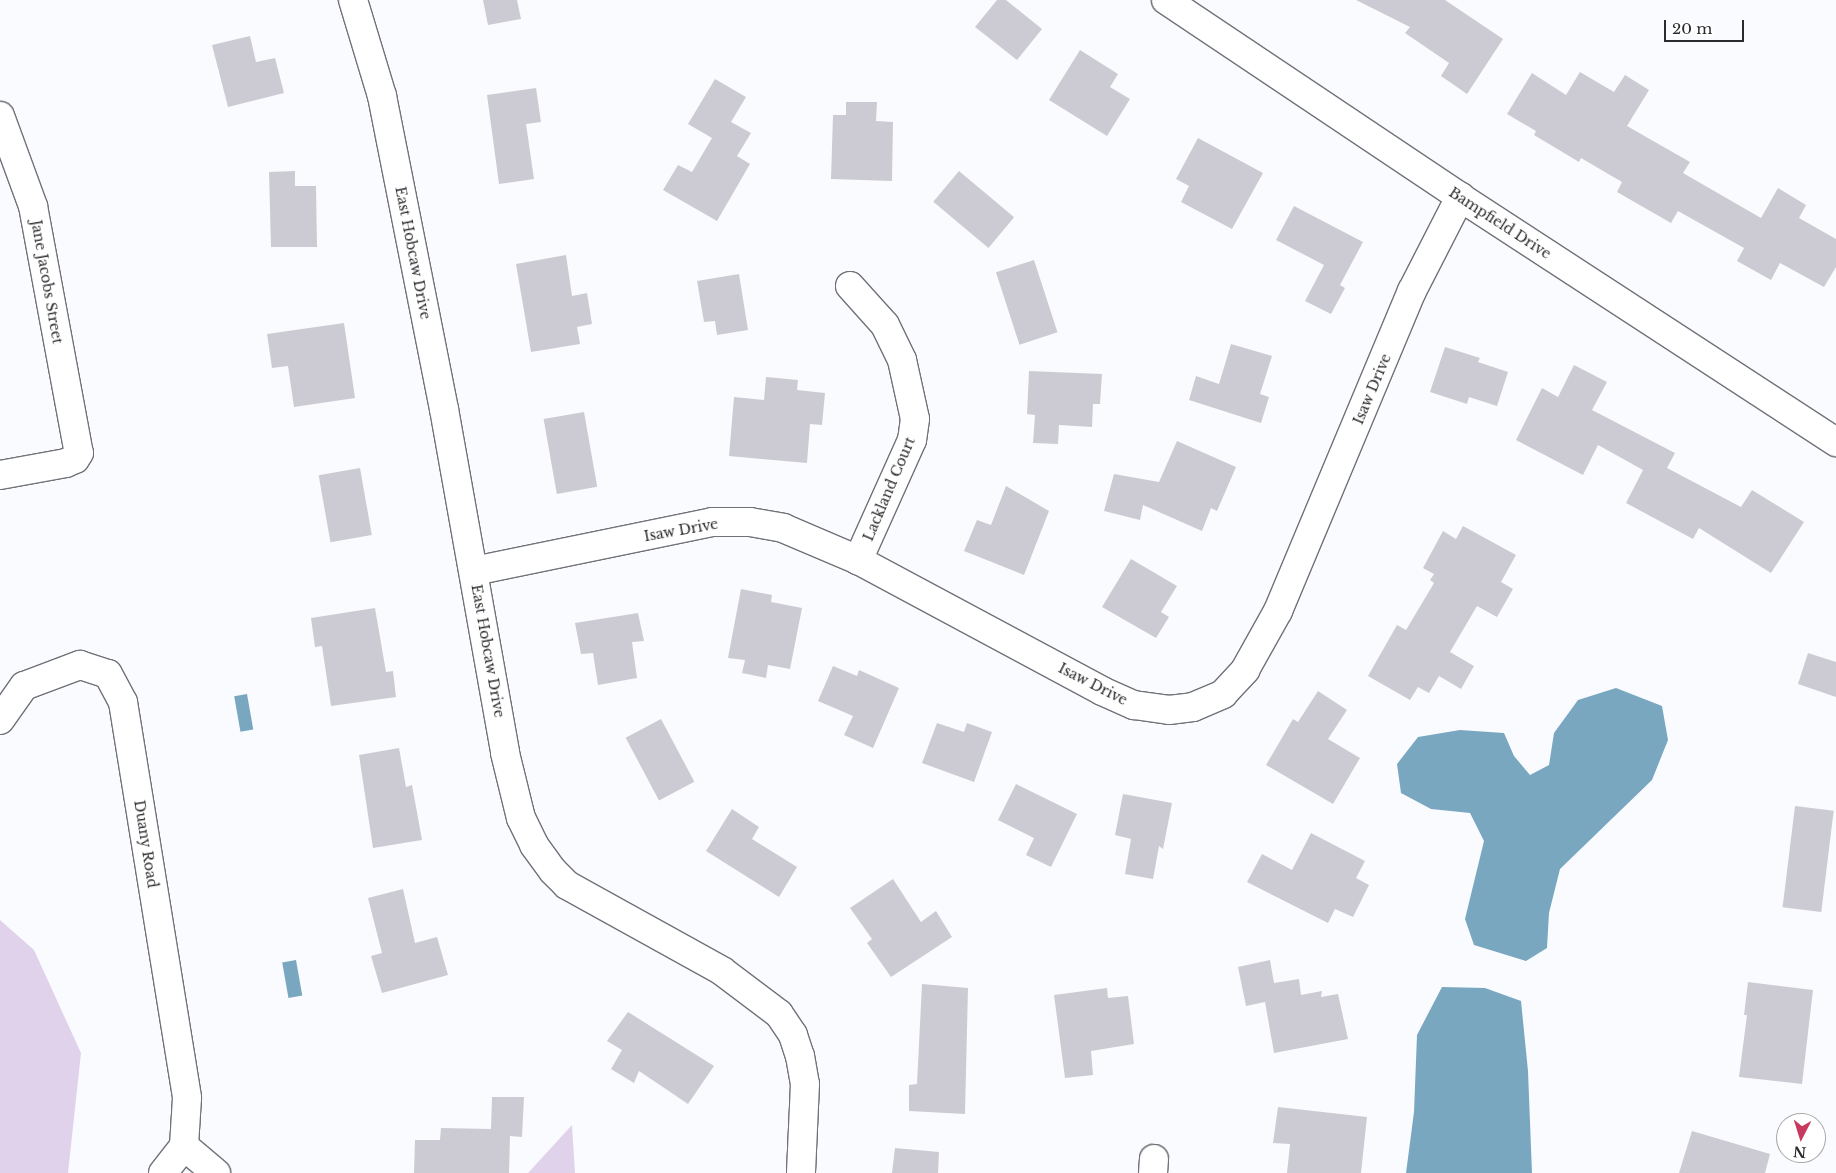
<!DOCTYPE html>
<html>
<head>
<meta charset="utf-8">
<style>
  body { margin:0 }
  #map { position:relative; width:1836px; height:1173px; overflow:hidden; background:#fafbfe; font-family:"Libre Baskerville",serif }
  div>[style] { position:absolute }
  .green>* { inset:0; background:#e1d2ec }
  .water>* { inset:0; background:#79a7c0; transform-origin:0 0 }
  .building>* { inset:0; background:#cccbd3; transform-origin:0 0 }
  .roads { filter:drop-shadow(1px 0 #707279) drop-shadow(-1px 0 #707279) drop-shadow(0 1px #707279) drop-shadow(0 -1px #707279) }
  .minor>* { height:28px; margin:-14px; padding:0 14px; transform-origin:14px; border-radius:14px; background:#fff }
  span { translate:-50% -50%; white-space:nowrap; text-align:center; line-height:1.15; -webkit-text-stroke:4px #fff; paint-order:stroke }
  .street-label { font-size:14px; color:#2a2b2e }
  .north { position:absolute; left:1776px; top:1113px; width:50px; height:50px; box-sizing:border-box; background:#fff; border:1px solid #aaaaab; border-radius:50%; rotate:185deg; font-size:14px; font-weight:700; line-height:20px; text-align:center; color:#2a2b2e }
  .north::after { content:''; display:block; margin:auto; width:18px; height:22px; background:#c8395e; clip-path:polygon(50% 0,100% 100%,50% 72%,0 100%) }
  .scale { position:absolute; left:1664px; top:20px; width:80px; height:22px; box-sizing:border-box; border:2px solid #2a2b2e; border-top:0; padding-left:6px; font-size:15px; line-height:18px; white-space:nowrap; color:#2a2b2e; -webkit-text-stroke:4px #fff; paint-order:stroke }
</style>
</head>
<body>
<div id="map">
  <div class="green">
    <i style="clip-path:polygon(0 920px,34px 950px,81px 1053px,68px 1173px,0 1173px)"></i>
    <i style="clip-path:polygon(572px 1125px,575px 1173px,528px 1173px)"></i>
  </div>
  <div class="water">
    <i style="clip-path:polygon(1616px 688px,1662px 706px,1668px 740px,1652px 780px,1560px 869px,1549px 913px,1547px 948px,1526px 961px,1474px 945px,1465px 919px,1484px 841px,1470px 813px,1431px 809px,1401px 793px,1397px 764px,1418px 737px,1460px 730px,1504px 733px,1514px 756px,1530px 775px,1549px 765px,1554px 733px,1578px 700px)"></i>
    <i style="left:247px;top:694px;width:36px;height:13px;rotate:80deg"></i>
    <i style="left:296px;top:960px;width:36px;height:14px;rotate:80deg"></i>
    <i style="clip-path:polygon(1442px 987px,1485px 988px,1521px 1001px,1528px 1071px,1532px 1173px,1406px 1173px,1414px 1112px,1417px 1035px)"></i>
  </div>
  <div class="building">
    <i style="clip-path:polygon(483px 0,517px 0,521px 19px,488px 25px)"></i>
    <i style="clip-path:polygon(997px 0,1006px 0,1042px 29px,1017px 60px,975px 27px)"></i>
    <i style="clip-path:polygon(1356px 0,1445px 0,1503px 39px,1467px 94px,1441px 76px,1449px 63px,1405px 33px,1410px 27px)"></i>
    <i style="clip-path:polygon(250px 36px,256px 62px,275px 58px,284px 93px,228px 107px,212px 45px)"></i>
    <i style="clip-path:polygon(1080px 50px,1118px 74px,1110px 87px,1130px 99px,1107px 136px,1049px 100px)"></i>
    <i style="clip-path:polygon(1580px 72px,1614px 92px,1625px 75px,1649px 90px,1627px 126px,1690px 162px,1683px 173px,1761px 218px,1778px 188px,1806px 205px,1799px 218px,1836px 239px,1836px 267px,1824px 287px,1780px 263px,1771px 280px,1737px 261px,1744px 248px,1678px 211px,1671px 223px,1617px 192px,1622px 182px,1581px 158px,1579px 162px,1534px 135px,1536px 131px,1507px 114px,1532px 73px,1566px 95px)"></i>
    <i style="clip-path:polygon(715px 79px,746px 97px,731px 122px,751px 133px,737px 156px,750px 164px,717px 221px,663px 190px,678px 165px,692px 172px,712px 138px,688px 124px)"></i>
    <i style="clip-path:polygon(536px 88px,541px 122px,526px 124px,534px 179px,499px 184px,487px 95px)"></i>
    <i style="clip-path:polygon(846px 102px,877px 102px,876px 121px,893px 122px,892px 181px,831px 179px,833px 115px,846px 115px)"></i>
    <i style="clip-path:polygon(1198px 138px,1263px 173px,1232px 229px,1181px 202px,1189px 186px,1176px 179px)"></i>
    <i style="clip-path:polygon(295px 171px,295px 186px,316px 186px,317px 247px,271px 247px,269px 172px)"></i>
    <i style="left:959px;top:171px;width:72px;height:40px;rotate:40deg"></i>
    <i style="clip-path:polygon(1294px 206px,1363px 242px,1340px 285px,1345px 288px,1331px 314px,1305px 301px,1324px 265px,1276px 240px)"></i>
    <i style="clip-path:polygon(566px 255px,572px 296px,587px 293px,592px 324px,577px 327px,580px 344px,531px 352px,516px 264px)"></i>
    <i style="left:1034px;top:260px;width:76px;height:40px;rotate:72deg"></i>
    <i style="clip-path:polygon(739px 274px,748px 330px,717px 335px,715px 321px,704px 322px,697px 281px)"></i>
    <i style="clip-path:polygon(344px 323px,355px 398px,294px 407px,288px 366px,272px 368px,267px 334px)"></i>
    <i style="clip-path:polygon(1231px 344px,1272px 356px,1260px 394px,1269px 397px,1261px 423px,1189px 400px,1196px 376px,1219px 384px)"></i>
    <i style="clip-path:polygon(1445px 347px,1480px 358px,1478px 362px,1508px 372px,1497px 406px,1469px 397px,1467px 404px,1430px 392px)"></i>
    <i style="clip-path:polygon(1574px 365px,1607px 382px,1592px 410px,1675px 453px,1667px 468px,1741px 507px,1752px 490px,1804px 522px,1771px 573px,1699px 528px,1693px 539px,1626px 503px,1643px 470px,1598px 445px,1583px 475px,1516px 440px,1542px 388px,1558px 397px)"></i>
    <i style="clip-path:polygon(1029px 371px,1102px 374px,1100px 404px,1093px 404px,1092px 427px,1059px 425px,1058px 444px,1033px 443px,1035px 415px,1027px 414px)"></i>
    <i style="clip-path:polygon(766px 377px,798px 380px,797px 390px,825px 393px,822px 425px,810px 424px,807px 463px,729px 456px,734px 397px,764px 400px)"></i>
    <i style="left:584px;top:412px;width:76px;height:41px;rotate:80deg"></i>
    <i style="clip-path:polygon(1177px 441px,1236px 467px,1217px 511px,1211px 508px,1202px 531px,1143px 505px,1140px 520px,1104px 511px,1114px 474px,1159px 482px)"></i>
    <i style="left:360px;top:468px;width:68px;height:42px;rotate:80deg"></i>
    <i style="clip-path:polygon(1006px 486px,1049px 511px,1024px 575px,964px 551px,977px 520px,991px 525px)"></i>
    <i style="clip-path:polygon(1463px 526px,1516px 555px,1501px 582px,1513px 589px,1497px 617px,1477px 606px,1450px 652px,1474px 666px,1461px 689px,1439px 676px,1429px 693px,1418px 687px,1410px 700px,1368px 676px,1397px 625px,1406px 630px,1434px 583px,1430px 580px,1434px 574px,1423px 568px,1443px 531px,1456px 539px)"></i>
    <i style="clip-path:polygon(1131px 559px,1177px 586px,1161px 612px,1169px 617px,1156px 638px,1102px 607px)"></i>
    <i style="clip-path:polygon(741px 589px,772px 595px,771px 602px,802px 608px,790px 669px,768px 665px,766px 678px,742px 673px,745px 660px,728px 658px)"></i>
    <i style="clip-path:polygon(375px 608px,386px 672px,393px 671px,396px 697px,331px 706px,322px 646px,315px 647px,311px 618px)"></i>
    <i style="clip-path:polygon(638px 613px,644px 641px,632px 642px,637px 678px,598px 685px,593px 653px,581px 654px,575px 623px)"></i>
    <i style="clip-path:polygon(1808px 653px,1836px 662px,1836px 697px,1798px 684px)"></i>
    <i style="clip-path:polygon(833px 666px,857px 676px,859px 670px,899px 688px,873px 748px,844px 735px,853px 716px,818px 701px)"></i>
    <i style="clip-path:polygon(1318px 691px,1347px 710px,1328px 739px,1360px 758px,1333px 804px,1266px 765px,1293px 719px,1298px 722px)"></i>
    <i style="left:661px;top:719px;width:71px;height:40px;rotate:62deg"></i>
    <i style="clip-path:polygon(937px 723px,964px 732px,967px 723px,992px 732px,974px 782px,922px 763px)"></i>
    <i style="clip-path:polygon(399px 748px,406px 787px,412px 785px,422px 840px,373px 848px,359px 755px)"></i>
    <i style="clip-path:polygon(1016px 784px,1077px 814px,1051px 867px,1026px 855px,1034px 838px,998px 820px)"></i>
    <i style="clip-path:polygon(1123px 794px,1172px 803px,1163px 849px,1159px 846px,1153px 879px,1125px 874px,1131px 839px,1115px 835px)"></i>
    <i style="left:1795px;top:806px;width:39px;height:102px;rotate:7deg"></i>
    <i style="clip-path:polygon(732px 809px,759px 827px,752px 839px,797px 867px,779px 897px,706px 851px)"></i>
    <i style="clip-path:polygon(1311px 833px,1365px 861px,1356px 878px,1369px 885px,1353px 917px,1335px 909px,1328px 923px,1247px 882px,1262px 854px,1292px 870px)"></i>
    <i style="clip-path:polygon(893px 879px,921px 922px,936px 911px,952px 937px,891px 977px,867px 943px,872px 939px,850px 908px)"></i>
    <i style="clip-path:polygon(403px 889px,415px 943px,437px 937px,448px 975px,382px 993px,371px 956px,382px 953px,368px 898px)"></i>
    <i style="clip-path:polygon(1270px 960px,1274px 983px,1299px 979px,1301px 995px,1322px 991px,1321px 997px,1338px 994px,1348px 1039px,1274px 1053px,1265px 1002px,1246px 1006px,1238px 967px)"></i>
    <i style="clip-path:polygon(1748px 982px,1813px 990px,1802px 1084px,1739px 1077px,1747px 1015px,1744px 1015px)"></i>
    <i style="clip-path:polygon(922px 984px,968px 988px,965px 1114px,909px 1111px,909px 1085px,917px 1084px)"></i>
    <i style="clip-path:polygon(1107px 988px,1108px 998px,1128px 996px,1134px 1044px,1091px 1051px,1093px 1075px,1065px 1078px,1054px 995px)"></i>
    <i style="clip-path:polygon(628px 1012px,714px 1066px,688px 1104px,639px 1071px,634px 1083px,611px 1069px,622px 1050px,607px 1041px)"></i>
    <i style="clip-path:polygon(492px 1097px,524px 1097px,522px 1137px,510px 1136px,509px 1173px,414px 1173px,415px 1140px,440px 1140px,441px 1128px,491px 1129px)"></i>
    <i style="clip-path:polygon(1278px 1107px,1367px 1117px,1361px 1173px,1287px 1173px,1290px 1144px,1273px 1143px)"></i>
    <i style="clip-path:polygon(1692px 1131px,1770px 1154px,1765px 1173px,1679px 1173px)"></i>
    <i style="clip-path:polygon(895px 1148px,939px 1152px,938px 1173px,892px 1173px)"></i>
  </div>
  <div class="roads">
    <div class="minor">
      <i style="left:353px;top:0;width:100px;rotate:73.2deg"></i>
      <i style="left:382px;top:96px;width:319px;rotate:78.8deg"></i>
      <i style="left:444px;top:409px;width:349px;rotate:79.9deg"></i>
      <i style="left:505px;top:753px;width:67px;rotate:76.2deg"></i>
      <i style="left:521px;top:818px;width:30px;rotate:64deg"></i>
      <i style="left:534px;top:845px;width:32px;rotate:54deg"></i>
      <i style="left:553px;top:871px;width:20px;rotate:45deg"></i>
      <i style="left:567px;top:885px;width:177px;rotate:29deg"></i>
      <i style="left:722px;top:971px;width:71px;rotate:37deg"></i>
      <i style="left:779px;top:1014px;width:25px;rotate:56deg"></i>
      <i style="left:793px;top:1035px;width:22px;rotate:72deg"></i>
      <i style="left:800px;top:1056px;width:28px;rotate:80deg"></i>
      <i style="left:805px;top:1084px;width:89px;rotate:92.6deg"></i>
      <i style="left:1166px;top:0;width:354px;rotate:33.8deg"></i>
      <i style="left:1460px;top:197px;width:449px;rotate:33.1deg"></i>
      <i style="left:0;top:116px;width:96px;rotate:69.9deg"></i>
      <i style="left:33px;top:206px;width:251px;rotate:79.5deg"></i>
      <i style="left:79px;top:453px;width:7px;rotate:124deg"></i>
      <i style="left:75px;top:459px;width:10px;rotate:156deg"></i>
      <i style="left:66px;top:463px;width:67px;rotate:169.7deg"></i>
      <i style="left:850px;top:286px;width:52px;rotate:48.1deg"></i>
      <i style="left:885px;top:325px;width:39px;rotate:64deg"></i>
      <i style="left:902px;top:360px;width:60px;rotate:77.6deg"></i>
      <i style="left:915px;top:419px;width:21px;rotate:98deg"></i>
      <i style="left:912px;top:440px;width:132px;rotate:114.2deg"></i>
      <i style="left:474px;top:571px;width:243px;rotate:-11.6deg"></i>
      <i style="left:712px;top:522px;width:38px"></i>
      <i style="left:750px;top:522px;width:34px;rotate:10deg"></i>
      <i style="left:783px;top:528px;width:82px;rotate:23.1deg"></i>
      <i style="left:858px;top:560px;width:277px;rotate:28.2deg"></i>
      <i style="left:1102px;top:691px;width:35px;rotate:24deg"></i>
      <i style="left:1134px;top:705px;width:35px;rotate:8deg"></i>
      <i style="left:1169px;top:710px;width:24px;rotate:-7deg"></i>
      <i style="left:1193px;top:707px;width:33px;rotate:-23deg"></i>
      <i style="left:1223px;top:694px;width:33px;rotate:-47deg"></i>
      <i style="left:1245px;top:670px;width:68px;rotate:-60.8deg"></i>
      <i style="left:1278px;top:611px;width:347px;rotate:-67.3deg"></i>
      <i style="left:1412px;top:291px;width:106px;rotate:-62.9deg"></i>
      <i style="left:0;top:720px;width:42px;rotate:-54.8deg"></i>
      <i style="left:24px;top:686px;width:60px;rotate:-20.6deg"></i>
      <i style="left:80px;top:665px;width:29px;rotate:18deg"></i>
      <i style="left:108px;top:674px;width:32px;rotate:62deg"></i>
      <i style="left:123px;top:702px;width:401px;rotate:80.8deg"></i>
      <i style="left:187px;top:1098px;width:48px;rotate:93.6deg"></i>
      <i style="left:184px;top:1146px;width:34px;rotate:128deg"></i>
      <i style="left:184px;top:1146px;width:42px;rotate:40.2deg"></i>
      <i style="left:1153px;top:1173px;width:14px;rotate:-86deg"></i>
    </div>
  </div>
  <div class="street-label">
    <span style="left:1500px;top:223px;rotate:33deg">Bampfield Drive</span>
    <span style="left:413px;top:253px;rotate:79deg">East Hobcaw Drive</span>
    <span style="left:47px;top:282px;rotate:80deg">Jane Jacobs Street</span>
    <span style="left:1372px;top:389px;rotate:-67deg">Isaw Drive</span>
    <span style="left:889px;top:489px;rotate:-67deg">Lackland Court</span>
    <span style="left:681px;top:530px;rotate:-10deg">Isaw Drive</span>
    <span style="left:488px;top:651px;rotate:80deg">East Hobcaw Drive</span>
    <span style="left:1093px;top:684px;rotate:27deg">Isaw Drive</span>
    <span style="left:146px;top:844px;rotate:81deg">Duany Road</span>
  </div>
  <div class="north">N</div>
  <div class="scale">20 m</div>
</div>
</body>
</html>
